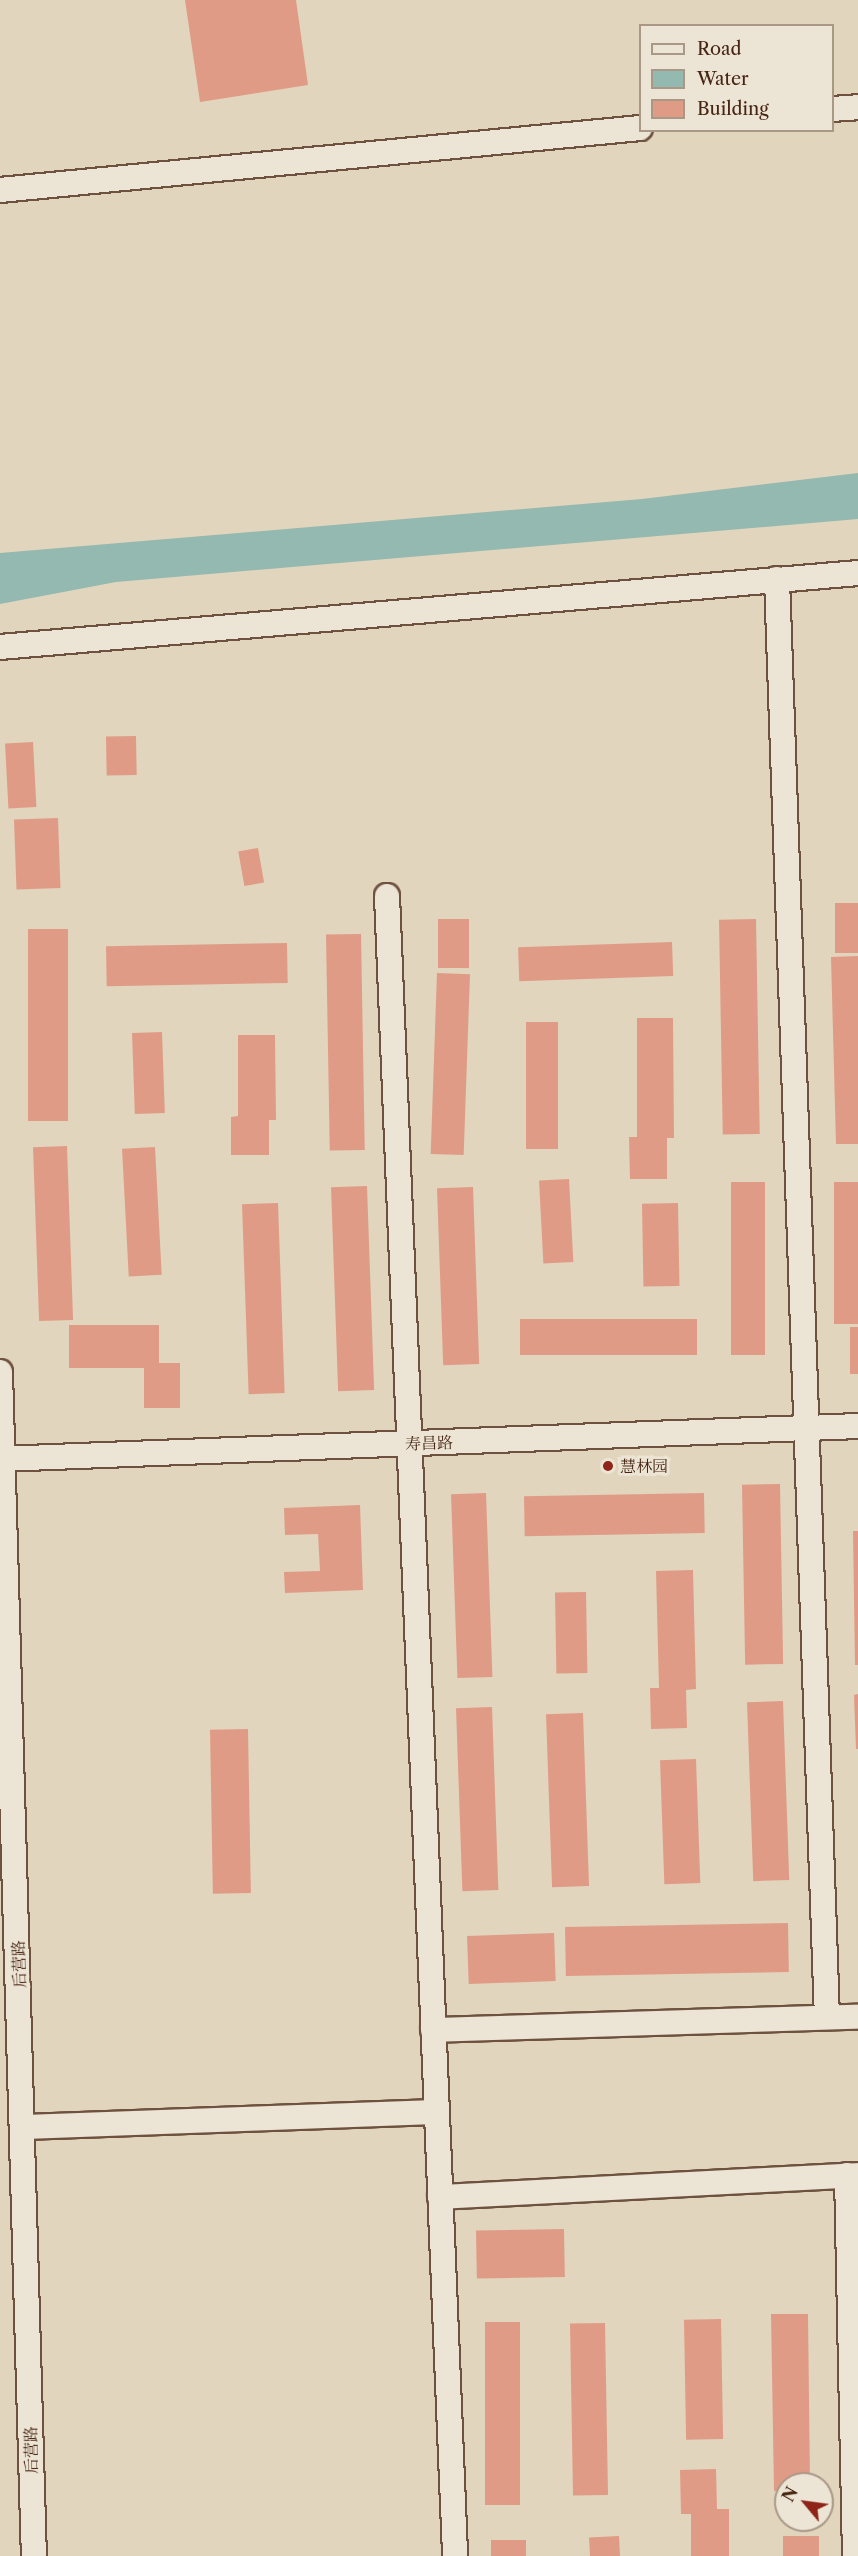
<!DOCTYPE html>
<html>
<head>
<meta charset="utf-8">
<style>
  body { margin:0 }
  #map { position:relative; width:858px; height:2556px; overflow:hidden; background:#e1d5bd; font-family:"Libre Caslon Text","Noto Serif SC",serif }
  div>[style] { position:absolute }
  .water>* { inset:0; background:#94b9b0 }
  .building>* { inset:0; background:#e09b87; transform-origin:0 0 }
  .roads { filter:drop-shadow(2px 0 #6e513e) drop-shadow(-2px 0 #6e513e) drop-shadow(0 2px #6e513e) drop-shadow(0 -2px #6e513e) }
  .minor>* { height:24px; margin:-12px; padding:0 12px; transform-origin:12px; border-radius:12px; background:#ece4d4 }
  .dots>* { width:16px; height:16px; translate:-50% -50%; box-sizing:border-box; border:3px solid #ece4d4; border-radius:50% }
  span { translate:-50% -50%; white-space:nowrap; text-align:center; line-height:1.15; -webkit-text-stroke:6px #ece4d4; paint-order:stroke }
  .street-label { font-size:16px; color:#472513 }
  .poi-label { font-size:16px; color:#472513 }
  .left { translate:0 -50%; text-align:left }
  .legend { position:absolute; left:639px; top:24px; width:195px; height:108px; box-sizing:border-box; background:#ece4d4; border:2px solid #aa9887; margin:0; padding:8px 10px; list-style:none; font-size:18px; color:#472513 }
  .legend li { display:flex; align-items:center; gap:12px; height:30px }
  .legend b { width:30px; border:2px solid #aa9887 }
  .north { position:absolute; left:774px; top:2472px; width:60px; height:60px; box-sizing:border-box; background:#ece4d4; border:2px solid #aa9887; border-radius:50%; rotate:299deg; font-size:16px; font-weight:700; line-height:24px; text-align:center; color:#472513 }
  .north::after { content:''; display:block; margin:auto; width:21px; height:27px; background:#8f2418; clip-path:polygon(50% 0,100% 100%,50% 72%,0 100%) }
</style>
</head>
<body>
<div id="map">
  <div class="water">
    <i style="clip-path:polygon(858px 473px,858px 519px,116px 582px,0 604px,0 553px,642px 499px)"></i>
  </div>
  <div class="building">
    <i style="clip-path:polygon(185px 0,296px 0,308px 85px,200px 102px)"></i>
    <i style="left:136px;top:736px;width:39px;height:30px;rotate:89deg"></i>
    <i style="left:33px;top:742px;width:65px;height:28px;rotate:87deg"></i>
    <i style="left:58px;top:818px;width:70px;height:44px;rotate:88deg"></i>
    <i style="left:258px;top:848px;width:35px;height:20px;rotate:80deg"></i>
    <i style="left:858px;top:903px;width:50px;height:23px;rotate:90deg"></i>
    <i style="left:438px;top:919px;width:31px;height:49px"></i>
    <i style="left:756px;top:919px;width:215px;height:37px;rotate:89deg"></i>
    <i style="left:28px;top:929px;width:40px;height:192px"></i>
    <i style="left:361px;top:934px;width:216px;height:35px;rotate:89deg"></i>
    <i style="left:672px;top:942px;width:34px;height:154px;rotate:88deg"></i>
    <i style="left:287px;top:943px;width:40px;height:181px;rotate:89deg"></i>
    <i style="clip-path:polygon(858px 956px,858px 1144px,836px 1144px,831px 957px)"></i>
    <i style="left:437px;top:973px;width:33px;height:181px;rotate:2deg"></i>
    <i style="clip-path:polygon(637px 1018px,673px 1018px,674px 1138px,667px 1138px,667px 1179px,630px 1179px,629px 1137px,637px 1137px)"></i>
    <i style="left:526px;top:1022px;width:32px;height:127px"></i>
    <i style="left:162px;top:1032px;width:81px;height:30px;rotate:88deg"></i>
    <i style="clip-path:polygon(238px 1035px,275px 1035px,276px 1120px,269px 1120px,269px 1155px,231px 1155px,231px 1117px,238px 1116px)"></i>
    <i style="left:67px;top:1146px;width:174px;height:34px;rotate:88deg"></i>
    <i style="left:155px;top:1147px;width:128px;height:33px;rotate:87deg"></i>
    <i style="left:569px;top:1179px;width:83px;height:30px;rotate:87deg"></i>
    <i style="left:731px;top:1182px;width:34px;height:173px"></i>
    <i style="left:834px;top:1182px;width:24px;height:142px"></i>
    <i style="left:367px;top:1186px;width:204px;height:36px;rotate:88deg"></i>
    <i style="left:473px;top:1187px;width:177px;height:36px;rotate:88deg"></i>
    <i style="left:278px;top:1203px;width:190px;height:36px;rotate:88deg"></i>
    <i style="left:678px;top:1203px;width:83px;height:36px;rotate:89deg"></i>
    <i style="left:697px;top:1319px;width:36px;height:177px;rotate:90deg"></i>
    <i style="clip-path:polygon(69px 1325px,159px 1325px,159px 1363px,180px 1363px,180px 1408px,144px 1408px,144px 1368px,69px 1368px)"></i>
    <i style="left:858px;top:1327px;width:47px;height:8px;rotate:90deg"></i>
    <i style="left:780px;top:1484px;width:180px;height:38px;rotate:89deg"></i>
    <i style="left:486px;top:1493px;width:184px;height:35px;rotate:88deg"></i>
    <i style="left:704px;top:1493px;width:40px;height:180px;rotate:89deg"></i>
    <i style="clip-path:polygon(360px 1505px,363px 1590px,285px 1593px,284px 1572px,320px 1571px,318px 1534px,285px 1535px,284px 1508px)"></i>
    <i style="clip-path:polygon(853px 1531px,858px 1531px,858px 1665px,855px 1665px)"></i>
    <i style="clip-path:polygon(693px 1570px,696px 1689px,686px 1690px,687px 1728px,651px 1729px,650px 1688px,659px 1688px,656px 1571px)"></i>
    <i style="left:586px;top:1592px;width:81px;height:31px;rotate:89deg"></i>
    <i style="clip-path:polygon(858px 1694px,858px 1749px,856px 1749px,854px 1695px)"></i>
    <i style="left:783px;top:1701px;width:179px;height:36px;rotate:88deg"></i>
    <i style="left:492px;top:1707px;width:183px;height:36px;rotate:88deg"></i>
    <i style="left:583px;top:1713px;width:173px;height:37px;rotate:88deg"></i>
    <i style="left:248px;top:1729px;width:164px;height:38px;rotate:89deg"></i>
    <i style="left:696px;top:1759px;width:124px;height:36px;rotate:88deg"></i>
    <i style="left:788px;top:1923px;width:49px;height:223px;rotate:89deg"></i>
    <i style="left:554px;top:1933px;width:48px;height:87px;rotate:88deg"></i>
    <i style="left:564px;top:2229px;width:48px;height:88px;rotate:89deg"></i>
    <i style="clip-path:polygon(771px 2314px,808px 2314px,810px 2484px,786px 2484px,786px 2491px,774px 2491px)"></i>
    <i style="left:721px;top:2319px;width:120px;height:37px;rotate:89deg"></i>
    <i style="left:485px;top:2322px;width:35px;height:183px"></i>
    <i style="left:605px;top:2323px;width:172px;height:35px;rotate:89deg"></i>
    <i style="clip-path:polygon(716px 2469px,717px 2509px,729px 2509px,729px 2556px,691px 2556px,691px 2514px,681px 2514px,680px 2470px)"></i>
    <i style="left:619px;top:2536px;width:20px;height:30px;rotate:87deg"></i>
    <i style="left:783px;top:2536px;width:36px;height:20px"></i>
    <i style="left:526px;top:2540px;width:16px;height:35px;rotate:90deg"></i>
  </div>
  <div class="roads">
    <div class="minor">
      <i style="left:832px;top:109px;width:26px;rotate:-4deg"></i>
      <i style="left:0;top:190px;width:643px;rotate:-5.53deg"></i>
      <i style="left:777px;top:579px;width:1438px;rotate:88.01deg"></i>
      <i style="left:0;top:647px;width:861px;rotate:-4.93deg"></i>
      <i style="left:387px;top:896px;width:1661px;rotate:87.65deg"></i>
      <i style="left:0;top:1372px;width:1184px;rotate:88.36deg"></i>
      <i style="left:0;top:1459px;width:859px;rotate:-2.2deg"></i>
      <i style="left:433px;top:2030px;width:425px;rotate:-1.8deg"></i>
      <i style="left:23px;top:2127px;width:414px;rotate:-2.1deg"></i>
      <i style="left:847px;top:2175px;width:381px;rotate:88.8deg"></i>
      <i style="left:440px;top:2197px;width:419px;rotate:-3deg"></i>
    </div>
  </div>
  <div class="dots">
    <i style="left:608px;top:1466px;background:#8f2418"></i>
  </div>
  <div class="street-label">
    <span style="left:429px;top:1443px;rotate:-2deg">寿昌路</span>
    <span style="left:19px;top:1964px;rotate:-92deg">后营路</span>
    <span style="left:31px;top:2450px;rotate:-91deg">后营路</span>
  </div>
  <div class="poi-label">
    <span class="left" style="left:620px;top:1466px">慧林园</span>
  </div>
  <ul class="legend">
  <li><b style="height:8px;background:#ece4d4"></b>Road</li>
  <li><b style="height:16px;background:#94b9b0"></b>Water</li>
  <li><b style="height:16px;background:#e09b87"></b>Building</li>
  </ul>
  <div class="north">N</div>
</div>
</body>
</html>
